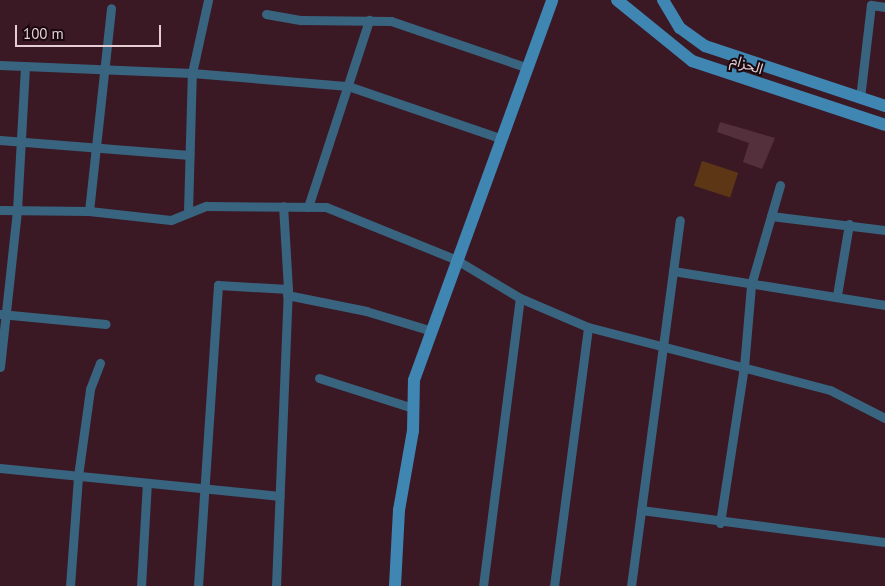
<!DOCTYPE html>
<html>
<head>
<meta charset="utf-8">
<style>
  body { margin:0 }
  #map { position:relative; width:885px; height:586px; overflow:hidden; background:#3a1925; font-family:"PT Sans","Noto Sans Arabic",sans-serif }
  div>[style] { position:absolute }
  .green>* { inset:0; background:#5d3715; transform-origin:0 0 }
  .building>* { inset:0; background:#54303c }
  .street>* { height:9px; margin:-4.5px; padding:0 4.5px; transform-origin:4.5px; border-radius:4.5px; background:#39647f }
  .secondary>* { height:12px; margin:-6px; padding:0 6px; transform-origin:6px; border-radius:6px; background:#3f86b3 }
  span { translate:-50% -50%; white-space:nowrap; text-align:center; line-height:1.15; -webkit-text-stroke:4px #18090e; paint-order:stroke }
  .street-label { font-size:15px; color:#e5cdd4 }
  .scale { position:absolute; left:15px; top:25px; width:146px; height:22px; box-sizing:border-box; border:2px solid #e5cdd4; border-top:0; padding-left:6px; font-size:15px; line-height:18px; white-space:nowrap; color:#e5cdd4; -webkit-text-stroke:4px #18090e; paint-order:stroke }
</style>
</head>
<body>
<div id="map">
  <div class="green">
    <i style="left:702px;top:161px;width:38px;height:26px;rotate:18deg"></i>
  </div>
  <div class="building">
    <i style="clip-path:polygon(720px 122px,775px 138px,762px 169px,743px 162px,749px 143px,717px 132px)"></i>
  </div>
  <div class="street">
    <i style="left:266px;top:14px;width:36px;rotate:10deg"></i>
    <i style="left:301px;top:20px;width:90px;rotate:0.6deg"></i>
    <i style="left:391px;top:21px;width:142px;rotate:18.9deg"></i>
    <i style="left:0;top:65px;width:192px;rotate:2.4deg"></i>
    <i style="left:192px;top:73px;width:157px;rotate:4.8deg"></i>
    <i style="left:348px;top:86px;width:161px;rotate:18.9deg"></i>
    <i style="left:860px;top:98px;width:94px;rotate:-83.3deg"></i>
    <i style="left:871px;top:5px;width:14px;rotate:8deg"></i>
    <i style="left:0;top:140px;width:190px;rotate:4.5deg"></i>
    <i style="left:308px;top:207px;width:197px;rotate:-71.9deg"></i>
    <i style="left:0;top:210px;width:89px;rotate:0.6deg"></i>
    <i style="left:89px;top:211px;width:82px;rotate:6.3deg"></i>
    <i style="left:171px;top:220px;width:38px;rotate:-22deg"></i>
    <i style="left:206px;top:206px;width:120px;rotate:0.5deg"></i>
    <i style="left:326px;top:207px;width:139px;rotate:22deg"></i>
    <i style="left:455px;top:259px;width:76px;rotate:31deg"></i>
    <i style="left:520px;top:298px;width:74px;rotate:23.1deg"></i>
    <i style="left:588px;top:327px;width:250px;rotate:14.6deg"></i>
    <i style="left:830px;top:390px;width:62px;rotate:27deg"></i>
    <i style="left:89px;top:211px;width:204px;rotate:-83.8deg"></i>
    <i style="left:188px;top:212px;width:139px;rotate:-88.4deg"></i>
    <i style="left:192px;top:73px;width:75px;rotate:-77.6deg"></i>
    <i style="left:771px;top:216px;width:115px;rotate:7deg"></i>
    <i style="left:673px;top:271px;width:215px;rotate:9.1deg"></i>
    <i style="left:287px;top:295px;width:81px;rotate:11.4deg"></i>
    <i style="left:366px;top:311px;width:66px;rotate:16.8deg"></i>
    <i style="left:837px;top:295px;width:72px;rotate:-80.4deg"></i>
    <i style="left:0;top:314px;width:106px;rotate:5.4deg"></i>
    <i style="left:0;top:367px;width:158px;rotate:-83.8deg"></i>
    <i style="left:17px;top:210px;width:143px;rotate:-86.8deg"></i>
    <i style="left:319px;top:378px;width:96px;rotate:17.7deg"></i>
    <i style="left:0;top:468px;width:281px;rotate:5.7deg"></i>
    <i style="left:641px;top:510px;width:246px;rotate:7.5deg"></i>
    <i style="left:720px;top:523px;width:158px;rotate:-81.3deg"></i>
    <i style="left:744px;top:367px;width:82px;rotate:-85.1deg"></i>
    <i style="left:751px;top:285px;width:104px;rotate:-73.8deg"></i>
    <i style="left:70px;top:586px;width:110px;rotate:-85.8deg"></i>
    <i style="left:78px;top:476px;width:88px;rotate:-82.1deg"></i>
    <i style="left:90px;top:389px;width:28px;rotate:-69deg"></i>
    <i style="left:141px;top:586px;width:103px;rotate:-86.7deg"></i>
    <i style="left:198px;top:586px;width:302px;rotate:-86.2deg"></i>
    <i style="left:218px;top:285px;width:70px;rotate:3.3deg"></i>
    <i style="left:276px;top:586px;width:297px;rotate:-87.7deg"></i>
    <i style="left:288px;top:289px;width:83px;rotate:-93.4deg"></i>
    <i style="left:483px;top:586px;width:290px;rotate:-82.7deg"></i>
    <i style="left:554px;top:586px;width:261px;rotate:-82.5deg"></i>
    <i style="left:631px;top:586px;width:369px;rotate:-82.4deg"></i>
  </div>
  <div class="secondary">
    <i style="left:617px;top:0;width:97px;rotate:39.1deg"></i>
    <i style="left:692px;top:61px;width:203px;rotate:18.3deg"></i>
    <i style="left:663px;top:0;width:33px;rotate:59deg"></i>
    <i style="left:680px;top:28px;width:31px;rotate:36deg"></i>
    <i style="left:705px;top:46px;width:190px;rotate:18.4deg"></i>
    <i style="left:395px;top:586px;width:76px;rotate:-87deg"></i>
    <i style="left:399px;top:510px;width:80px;rotate:-80deg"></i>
    <i style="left:413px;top:431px;width:51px;rotate:-88.9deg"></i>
    <i style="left:414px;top:380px;width:404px;rotate:-70deg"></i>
  </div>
  <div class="street-label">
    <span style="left:747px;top:64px;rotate:18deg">الحزام</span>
  </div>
  <div class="scale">100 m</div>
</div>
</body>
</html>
